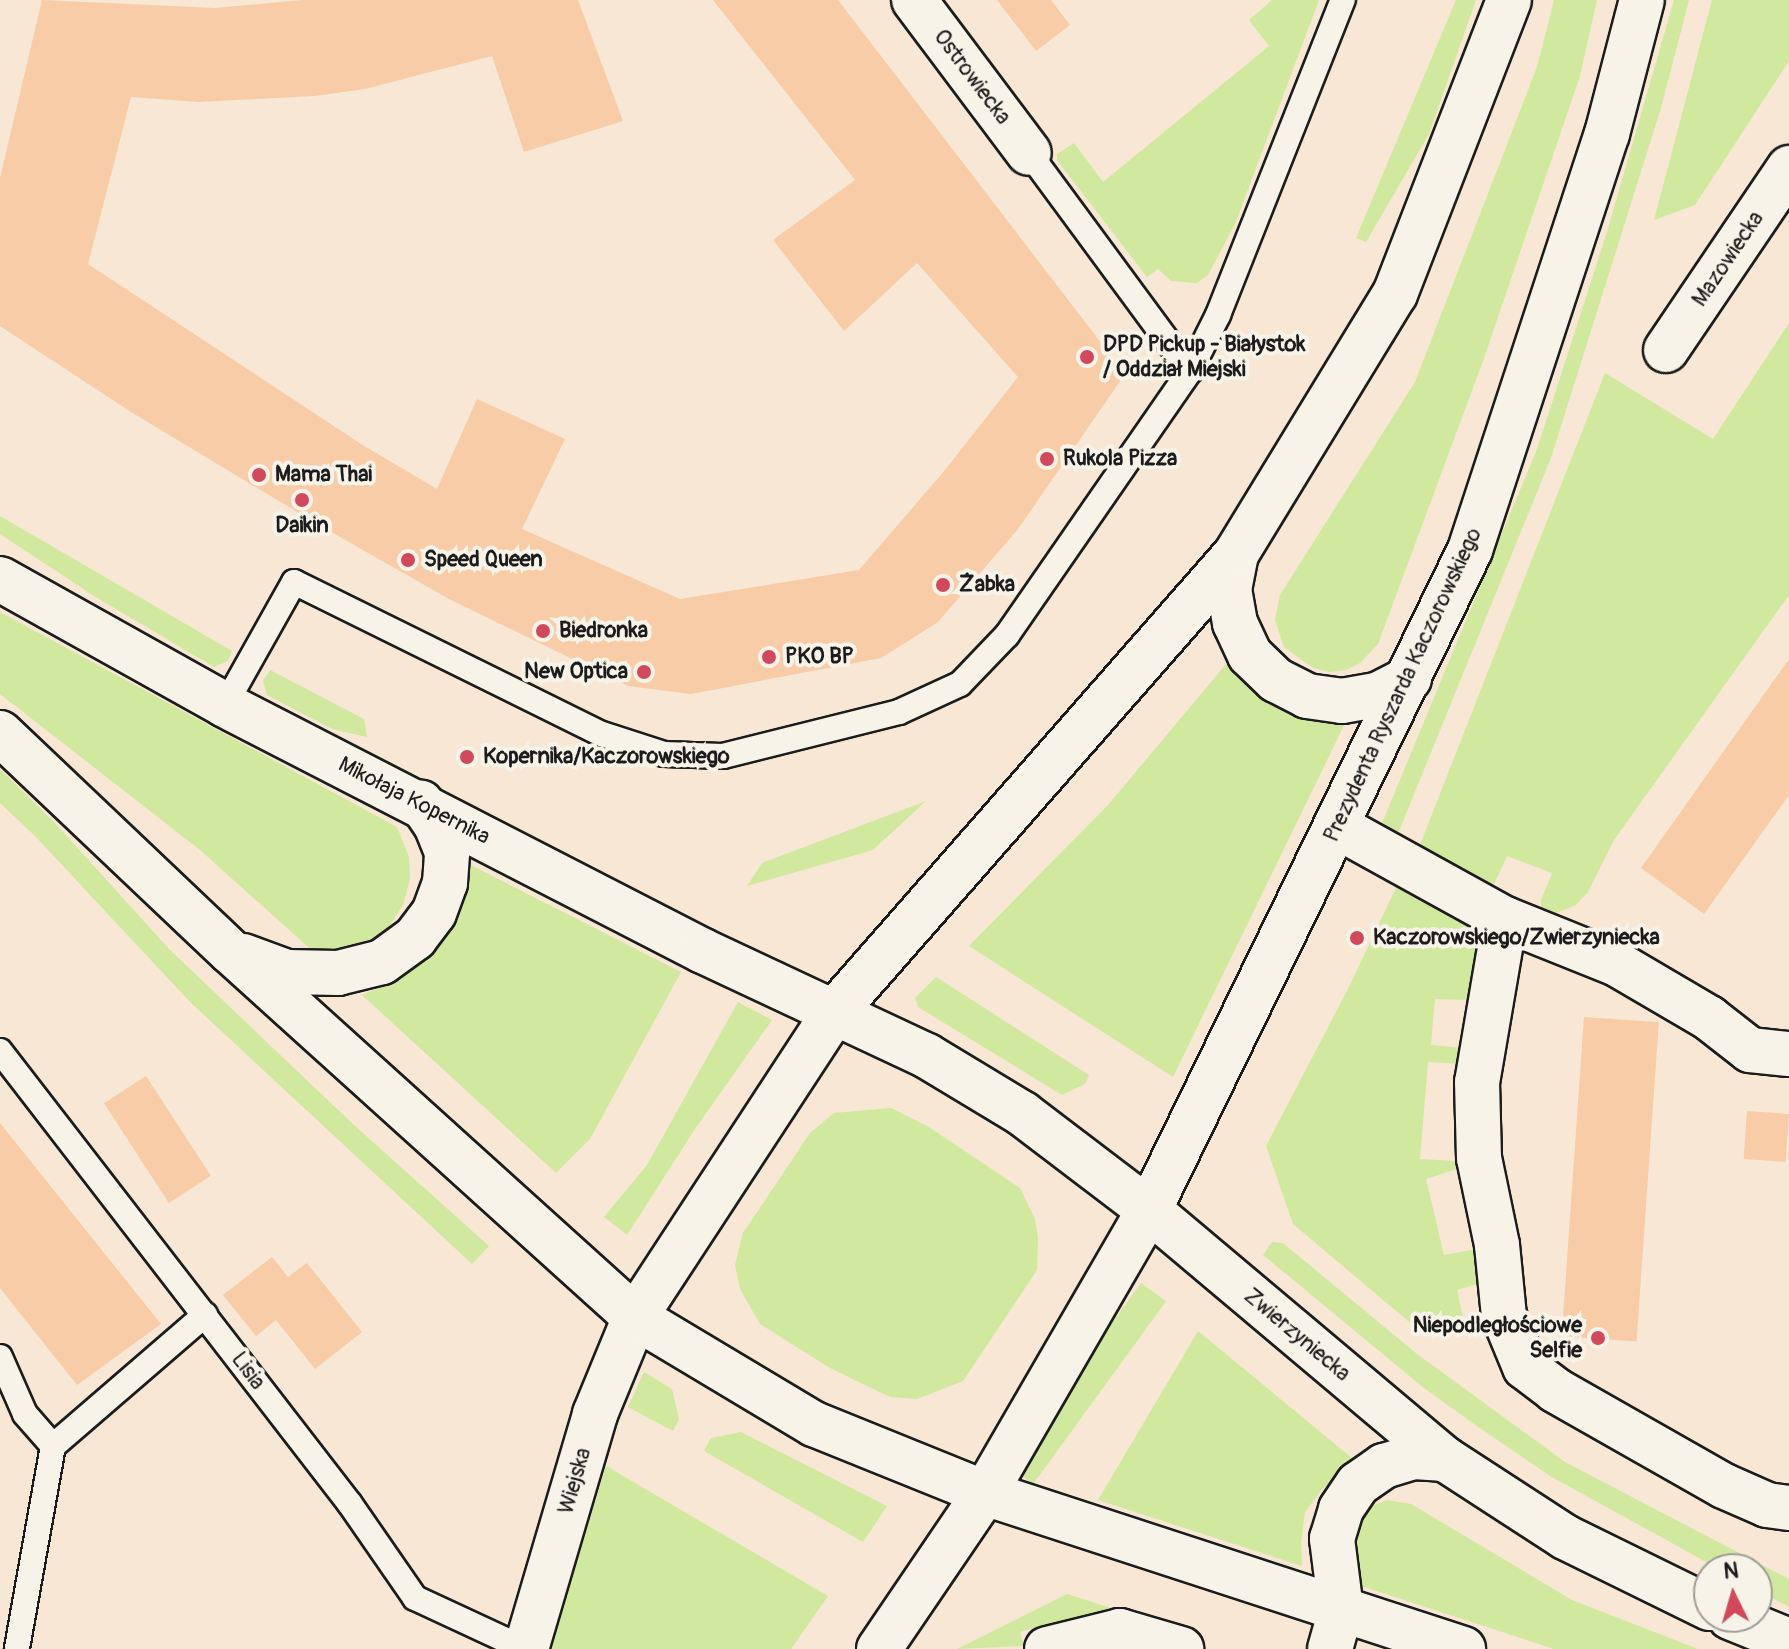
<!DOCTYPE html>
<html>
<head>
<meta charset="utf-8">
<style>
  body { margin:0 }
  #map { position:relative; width:1789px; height:1649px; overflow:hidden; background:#f7e7d4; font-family:Pangolin,sans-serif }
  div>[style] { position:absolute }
  .green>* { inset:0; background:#d0e99e; transform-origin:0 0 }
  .building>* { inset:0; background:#f7cca6; transform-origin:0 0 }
  .roads { filter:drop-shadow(2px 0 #1c1c1c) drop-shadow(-2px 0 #1c1c1c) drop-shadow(0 2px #1c1c1c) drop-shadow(0 -2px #1c1c1c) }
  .lane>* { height:24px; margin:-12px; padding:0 12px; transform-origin:12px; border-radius:12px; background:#f7f3e8 }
  .street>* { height:44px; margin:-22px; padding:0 22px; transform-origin:22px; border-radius:22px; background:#f7f3e8 }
  .secondary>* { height:44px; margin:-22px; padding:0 22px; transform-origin:22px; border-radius:22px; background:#f7f3e8 }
  .dots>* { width:22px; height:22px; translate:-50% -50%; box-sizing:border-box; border:4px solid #f7f3e8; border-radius:50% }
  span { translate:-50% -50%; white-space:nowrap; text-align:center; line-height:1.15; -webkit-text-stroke:8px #f7f3e8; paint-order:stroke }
  .street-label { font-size:22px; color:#1c1c1c }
  .poi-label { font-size:22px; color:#1c1c1c; font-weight:700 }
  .left { translate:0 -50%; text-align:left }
  .right { translate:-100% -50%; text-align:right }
  .north { position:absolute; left:1693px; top:1553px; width:80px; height:80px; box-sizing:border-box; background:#f7f3e8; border:2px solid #9f9d96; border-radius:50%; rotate:355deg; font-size:22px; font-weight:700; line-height:32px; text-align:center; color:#1c1c1c }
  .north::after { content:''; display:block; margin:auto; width:28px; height:36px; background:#d1495b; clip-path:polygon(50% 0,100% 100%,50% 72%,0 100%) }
</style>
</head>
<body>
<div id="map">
  <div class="green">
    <i style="clip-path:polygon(1272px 0,1319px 0,1235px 224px,1208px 275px,1197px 283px,1171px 281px,1158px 269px,1147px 277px,1057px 160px,1057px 154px,1074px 143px,1103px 182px,1269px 46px,1249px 20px)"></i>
    <i style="clip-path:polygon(1456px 0,1476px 0,1429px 134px,1366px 242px,1356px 238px)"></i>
    <i style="clip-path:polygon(1554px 0,1597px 0,1580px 76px,1483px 361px,1378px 644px,1360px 663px,1346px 670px,1329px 672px,1313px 668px,1284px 647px,1275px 620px,1280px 595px,1415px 382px,1537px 67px)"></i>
    <i style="clip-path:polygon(1674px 0,1689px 0,1661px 108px,1551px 458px,1397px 836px,1380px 828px,1537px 449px,1607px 232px)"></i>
    <i style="clip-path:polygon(1712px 0,1789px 0,1789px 61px,1695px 205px,1654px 220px)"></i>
    <i style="clip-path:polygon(1789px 323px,1789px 595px,1614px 840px,1588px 892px,1576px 905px,1556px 913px,1541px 910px,1541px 900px,1552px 873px,1507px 856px,1493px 886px,1416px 855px,1605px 373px,1713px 439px)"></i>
    <i style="clip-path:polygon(0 516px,232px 651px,228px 661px,214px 667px,94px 596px,0 534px)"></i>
    <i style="clip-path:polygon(0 612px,397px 827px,409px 857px,410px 879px,403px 905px,390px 925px,375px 941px,352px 952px,316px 954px,200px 850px,0 694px)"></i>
    <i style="clip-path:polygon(1237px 651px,1350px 713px,1173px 1077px,969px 946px,1108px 805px)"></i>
    <i style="clip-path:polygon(270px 670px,364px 719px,367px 737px,332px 729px,267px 695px,263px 681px)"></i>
    <i style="clip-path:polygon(0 769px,54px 822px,170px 950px,354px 1125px,489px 1246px,472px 1264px,191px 1003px,35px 836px,0 803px)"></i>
    <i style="clip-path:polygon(926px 801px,873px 850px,747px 886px,762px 863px)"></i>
    <i style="clip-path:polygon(455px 857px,681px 972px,590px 1139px,556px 1173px,362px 995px,399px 980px,434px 949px,449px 914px)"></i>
    <i style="clip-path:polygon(1402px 875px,1475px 917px,1480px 933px,1469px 1000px,1435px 999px,1431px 1045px,1463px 1048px,1462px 1064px,1428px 1062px,1420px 1159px,1456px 1161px,1457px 1169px,1426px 1179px,1444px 1255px,1482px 1248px,1481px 1283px,1457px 1290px,1464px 1321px,1421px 1332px,1293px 1224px,1266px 1146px,1349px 987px)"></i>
    <i style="clip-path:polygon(936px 977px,1089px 1075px,1085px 1084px,1062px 1095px,918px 1007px,915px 998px)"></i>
    <i style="clip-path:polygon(738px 1002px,772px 1020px,695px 1129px,627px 1235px,604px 1217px,647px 1165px)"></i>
    <i style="clip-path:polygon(891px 1108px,929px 1127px,1020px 1188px,1035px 1219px,1038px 1238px,1037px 1270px,963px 1381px,917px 1399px,890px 1397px,830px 1368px,760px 1324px,740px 1289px,735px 1265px,743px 1233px,810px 1133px,834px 1113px)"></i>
    <i style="clip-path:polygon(1272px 1242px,1283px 1243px,1417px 1354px,1565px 1462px,1789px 1579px,1789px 1607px,1757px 1590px,1757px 1569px,1719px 1569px,1550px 1476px,1474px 1424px,1424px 1388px,1263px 1255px)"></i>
    <i style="left:1141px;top:1283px;width:31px;height:226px;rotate:36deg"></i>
    <i style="clip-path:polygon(1198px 1331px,1358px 1463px,1323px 1488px,1305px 1512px,1301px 1543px,1302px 1566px,1098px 1500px)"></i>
    <i style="clip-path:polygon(644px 1372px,672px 1389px,679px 1419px,673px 1431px,628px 1407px)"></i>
    <i style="clip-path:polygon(741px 1432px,887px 1506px,863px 1542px,704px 1451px,711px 1438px)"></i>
    <i style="clip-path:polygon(606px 1466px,828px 1596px,791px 1649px,551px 1649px)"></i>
    <i style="clip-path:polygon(1387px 1500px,1411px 1504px,1572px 1600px,1698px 1649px,1554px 1649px,1355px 1584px,1351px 1523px,1364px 1509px)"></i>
    <i style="clip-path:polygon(1067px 1594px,1111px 1608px,1020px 1632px,1024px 1646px,957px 1649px)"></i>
  </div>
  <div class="building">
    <i style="clip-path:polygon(42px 0,215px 8px,303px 0,578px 0,623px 121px,524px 152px,492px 56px,365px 89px,315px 96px,199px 102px,131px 97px,88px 264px,361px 444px,437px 489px,477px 399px,565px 439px,522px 529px,680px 599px,859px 570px,945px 470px,1018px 377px,917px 263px,844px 331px,773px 240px,855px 180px,713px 0,838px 0,1125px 374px,1018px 529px,938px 622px,905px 643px,881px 658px,691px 694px,628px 686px,449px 599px,319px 525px,131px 412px,0 326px,0 178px)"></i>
    <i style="clip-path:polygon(997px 0,1051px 0,1070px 25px,1036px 51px)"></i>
    <i style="clip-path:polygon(1789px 659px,1789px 795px,1704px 914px,1641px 868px)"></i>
    <i style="left:1584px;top:1017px;width:75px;height:320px;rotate:4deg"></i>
    <i style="left:146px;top:1076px;width:119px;height:50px;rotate:57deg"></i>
    <i style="left:1747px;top:1111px;width:42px;height:48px;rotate:4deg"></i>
    <i style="clip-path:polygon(0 1123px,161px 1324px,77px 1385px,0 1288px)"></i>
    <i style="clip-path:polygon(272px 1257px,288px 1277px,307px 1263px,362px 1332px,315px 1369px,276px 1320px,256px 1336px,223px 1295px)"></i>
  </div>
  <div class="roads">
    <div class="lane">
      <i style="left:1029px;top:153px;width:271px;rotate:53.6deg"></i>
      <i style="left:225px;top:705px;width:141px;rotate:-60.7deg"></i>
      <i style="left:294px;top:582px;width:343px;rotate:26.3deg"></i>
      <i style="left:602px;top:734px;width:65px;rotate:17.9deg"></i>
      <i style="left:664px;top:754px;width:59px;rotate:1.9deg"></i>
      <i style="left:723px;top:756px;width:181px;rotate:-14deg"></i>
      <i style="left:899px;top:712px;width:67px;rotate:-24.7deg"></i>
      <i style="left:960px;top:684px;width:68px;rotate:-46.2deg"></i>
      <i style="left:1007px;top:635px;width:321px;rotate:-55.3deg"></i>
      <i style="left:1190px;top:371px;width:63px;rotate:-63.4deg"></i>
      <i style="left:1218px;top:315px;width:339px;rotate:-68.4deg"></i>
      <i style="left:0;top:1051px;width:572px;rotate:52.31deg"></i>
      <i style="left:350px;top:1504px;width:114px;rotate:55.3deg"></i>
      <i style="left:415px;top:1598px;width:121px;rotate:24.9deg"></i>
      <i style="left:0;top:1357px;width:62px;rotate:66.3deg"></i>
      <i style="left:25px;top:1414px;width:43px;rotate:48.8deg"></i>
      <i style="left:53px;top:1446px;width:206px;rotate:100.1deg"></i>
      <i style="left:53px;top:1446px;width:201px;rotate:-40.8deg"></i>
    </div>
    <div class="street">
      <i style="left:914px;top:0;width:191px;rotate:53.1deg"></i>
      <i style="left:1666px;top:350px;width:220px;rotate:-55.9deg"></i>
      <i style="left:1338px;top:827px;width:191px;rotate:28.9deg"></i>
      <i style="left:1505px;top:919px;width:121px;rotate:21.9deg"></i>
      <i style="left:1617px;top:964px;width:107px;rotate:30.4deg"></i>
      <i style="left:1709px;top:1018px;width:52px;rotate:38deg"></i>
      <i style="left:1750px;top:1050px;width:39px;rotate:6deg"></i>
      <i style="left:1505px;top:919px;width:165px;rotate:99.7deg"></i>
      <i style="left:1477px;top:1082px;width:76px;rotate:88.5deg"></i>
      <i style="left:1479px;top:1158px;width:89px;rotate:78.3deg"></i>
      <i style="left:1497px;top:1245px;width:71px;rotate:84.4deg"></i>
      <i style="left:1504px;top:1316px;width:55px;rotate:67.6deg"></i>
      <i style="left:1525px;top:1367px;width:38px;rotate:37deg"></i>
      <i style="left:1555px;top:1390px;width:194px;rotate:29.6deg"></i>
      <i style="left:1724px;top:1486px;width:47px;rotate:23.8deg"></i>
      <i style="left:1767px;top:1505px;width:22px;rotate:8deg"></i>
      <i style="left:1047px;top:1649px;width:75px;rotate:-13.9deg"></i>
      <i style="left:1120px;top:1631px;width:64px;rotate:16.4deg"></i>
      <i style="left:1330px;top:1649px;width:41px;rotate:-74.2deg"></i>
    </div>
    <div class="secondary">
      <i style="left:1236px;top:554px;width:36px;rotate:101deg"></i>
      <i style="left:1229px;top:589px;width:35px;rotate:80deg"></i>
      <i style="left:1235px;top:623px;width:35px;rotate:65deg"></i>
      <i style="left:1250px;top:655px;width:36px;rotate:44deg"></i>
      <i style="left:1276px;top:680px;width:35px;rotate:27deg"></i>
      <i style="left:1307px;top:696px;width:35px;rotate:8deg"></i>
      <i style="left:1342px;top:701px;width:36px;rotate:-10deg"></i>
      <i style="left:1377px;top:695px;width:36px;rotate:-27deg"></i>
      <i style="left:0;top:579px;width:258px;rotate:29.2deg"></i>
      <i style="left:225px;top:705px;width:538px;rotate:27.23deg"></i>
      <i style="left:703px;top:951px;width:247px;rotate:25.1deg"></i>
      <i style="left:927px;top:1056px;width:112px;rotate:31.1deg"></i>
      <i style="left:1023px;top:1114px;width:158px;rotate:37.3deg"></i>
      <i style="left:1149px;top:1210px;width:387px;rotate:40.1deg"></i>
      <i style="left:1445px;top:1459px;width:143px;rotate:33deg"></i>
      <i style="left:1565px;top:1537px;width:161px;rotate:26.2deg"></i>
      <i style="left:0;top:733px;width:318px;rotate:43.5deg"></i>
      <i style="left:231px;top:952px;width:544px;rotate:42.1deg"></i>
      <i style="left:635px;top:1317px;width:209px;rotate:30.9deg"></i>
      <i style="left:814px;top:1424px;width:184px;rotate:22deg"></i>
      <i style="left:985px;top:1493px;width:503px;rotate:18.07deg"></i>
      <i style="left:243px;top:956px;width:47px;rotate:20deg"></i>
      <i style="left:287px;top:972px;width:51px;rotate:1.1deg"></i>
      <i style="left:338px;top:973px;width:45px;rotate:-14deg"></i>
      <i style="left:382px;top:962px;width:41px;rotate:-36deg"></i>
      <i style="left:415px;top:938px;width:31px;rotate:-53deg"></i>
      <i style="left:434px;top:913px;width:32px;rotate:-70deg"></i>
      <i style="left:445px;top:883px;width:31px;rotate:-86deg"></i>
      <i style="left:447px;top:852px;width:29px;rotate:-112deg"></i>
      <i style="left:436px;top:825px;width:27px;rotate:-124deg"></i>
      <i style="left:1341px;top:1610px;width:72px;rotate:-97.2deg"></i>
      <i style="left:1332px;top:1539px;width:31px;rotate:-73deg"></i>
      <i style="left:1341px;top:1509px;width:30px;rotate:-56deg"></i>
      <i style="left:1358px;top:1484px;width:32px;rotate:-35deg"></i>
      <i style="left:1384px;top:1466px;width:31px;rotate:-17deg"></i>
      <i style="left:1414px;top:1457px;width:31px;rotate:4deg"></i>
      <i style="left:1730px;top:1617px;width:64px;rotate:22.1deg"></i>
      <i style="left:526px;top:1649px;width:245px;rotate:-73.6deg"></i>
      <i style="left:595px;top:1414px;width:105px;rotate:-67.6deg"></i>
      <i style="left:635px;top:1317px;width:366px;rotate:-56.8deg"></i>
      <i style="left:835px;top:1011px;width:608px;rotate:-48.73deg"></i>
      <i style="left:1236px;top:554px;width:305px;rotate:-58.6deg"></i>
      <i style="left:1395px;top:294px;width:315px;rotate:-68.8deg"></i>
      <i style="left:879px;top:1649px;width:189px;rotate:-55.8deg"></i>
      <i style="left:985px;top:1493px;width:327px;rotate:-59.9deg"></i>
      <i style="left:1149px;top:1210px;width:734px;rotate:-64.06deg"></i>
      <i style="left:1470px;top:550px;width:438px;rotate:-71.8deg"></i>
      <i style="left:1607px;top:134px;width:138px;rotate:-75.4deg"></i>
    </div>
  </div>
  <div class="dots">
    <i style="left:1087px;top:357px;background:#d1495b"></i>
    <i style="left:1047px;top:459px;background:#d1495b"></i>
    <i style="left:259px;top:475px;background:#d1495b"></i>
    <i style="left:302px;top:500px;background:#d1495b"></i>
    <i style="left:408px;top:560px;background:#d1495b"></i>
    <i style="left:943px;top:585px;background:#d1495b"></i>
    <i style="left:543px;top:631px;background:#d1495b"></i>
    <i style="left:769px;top:657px;background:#d1495b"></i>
    <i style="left:644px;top:672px;background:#d1495b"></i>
    <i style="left:467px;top:757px;background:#d1495b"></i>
    <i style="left:1357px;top:938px;background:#d1495b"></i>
    <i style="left:1598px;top:1338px;background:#d1495b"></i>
  </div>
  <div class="street-label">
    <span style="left:972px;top:77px;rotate:53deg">Ostrowiecka</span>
    <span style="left:1728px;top:259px;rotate:-56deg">Mazowiecka</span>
    <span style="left:1403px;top:685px;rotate:-65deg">Prezydenta Ryszarda Kaczorowskiego</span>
    <span style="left:414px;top:801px;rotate:27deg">Mikołaja Kopernika</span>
    <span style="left:1297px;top:1335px;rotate:40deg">Zwierzyniecka</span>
    <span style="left:248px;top:1371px;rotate:53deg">Lisia</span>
    <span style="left:575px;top:1481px;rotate:-74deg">Wiejska</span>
  </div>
  <div class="poi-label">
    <span class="left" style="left:1103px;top:357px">DPD Pickup - Białystok<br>/ Oddział Miejski</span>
    <span class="left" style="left:1063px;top:459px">Rukola Pizza</span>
    <span class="left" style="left:275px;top:475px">Mama Thai</span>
    <span style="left:302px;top:526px">Daikin</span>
    <span class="left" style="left:424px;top:560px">Speed Queen</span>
    <span class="left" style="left:959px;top:585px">Żabka</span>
    <span class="left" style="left:559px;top:631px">Biedronka</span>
    <span class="left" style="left:785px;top:657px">PKO BP</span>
    <span class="right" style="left:628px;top:672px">New Optica</span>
    <span class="left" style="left:483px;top:757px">Kopernika/Kaczorowskiego</span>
    <span class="left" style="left:1373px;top:938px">Kaczorowskiego/Zwierzyniecka</span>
    <span class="right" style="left:1582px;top:1338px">Niepodległościowe<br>Selfie</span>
  </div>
  <div class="north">N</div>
</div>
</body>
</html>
